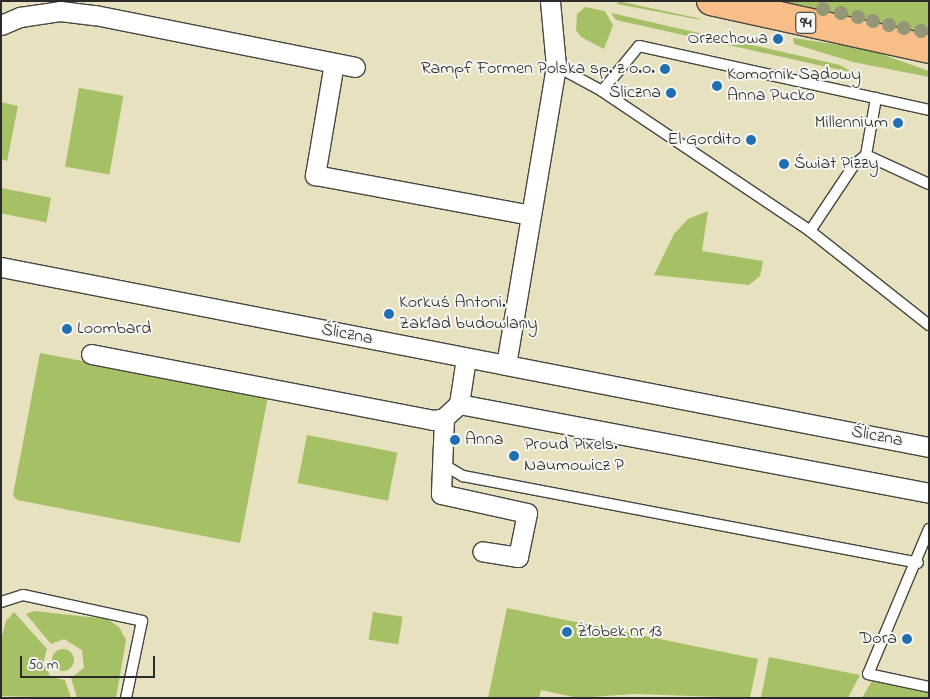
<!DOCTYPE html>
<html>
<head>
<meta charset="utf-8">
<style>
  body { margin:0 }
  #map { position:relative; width:930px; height:699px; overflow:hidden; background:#e7e1bf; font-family:"Indie Flower",sans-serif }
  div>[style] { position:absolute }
  .green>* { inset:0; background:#a6c066; transform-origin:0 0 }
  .round { border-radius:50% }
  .roads { filter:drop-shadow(1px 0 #474641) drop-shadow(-1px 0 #474641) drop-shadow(0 1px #474641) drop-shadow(0 -1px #474641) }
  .lane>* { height:10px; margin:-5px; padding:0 5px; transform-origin:5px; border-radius:5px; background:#fff }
  .street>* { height:19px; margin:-9.5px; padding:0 9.5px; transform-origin:9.5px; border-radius:9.5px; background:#fff }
  .primary>* { height:28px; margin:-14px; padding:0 14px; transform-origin:14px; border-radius:14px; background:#f7be87 }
  .trees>* { width:14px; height:14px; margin:-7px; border-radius:50%; background:#949678 }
  .dots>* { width:14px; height:14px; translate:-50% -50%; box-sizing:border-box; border:2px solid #f6f6f2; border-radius:50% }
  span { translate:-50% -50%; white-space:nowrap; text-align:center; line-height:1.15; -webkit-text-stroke:4px #f6f6f2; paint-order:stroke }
  .shield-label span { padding:1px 4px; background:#f6f6f2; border:1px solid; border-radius:4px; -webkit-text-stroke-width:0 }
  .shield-label { font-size:16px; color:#2b2b2b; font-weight:700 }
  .poi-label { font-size:18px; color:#2b2b2b }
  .right { translate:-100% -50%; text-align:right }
  .left { translate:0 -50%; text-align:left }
  .street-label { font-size:18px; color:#2b2b2b }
  .frame { position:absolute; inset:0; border:2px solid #2b2b2b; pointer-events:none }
  .scale { position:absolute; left:20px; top:656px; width:135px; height:22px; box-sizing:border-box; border:2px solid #2b2b2b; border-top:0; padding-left:6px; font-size:15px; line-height:18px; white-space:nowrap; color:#2b2b2b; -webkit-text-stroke:4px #f6f6f2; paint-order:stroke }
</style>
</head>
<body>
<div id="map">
  <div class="green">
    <i style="clip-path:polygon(618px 1px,697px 18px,701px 20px,617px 4px)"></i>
    <i style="clip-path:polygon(768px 1px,929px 1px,929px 37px)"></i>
    <i style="clip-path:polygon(585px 7px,605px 11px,613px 25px,604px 49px,581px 37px,576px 30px,577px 14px)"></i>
    <i style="clip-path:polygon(611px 13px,840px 65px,854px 73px,616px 20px)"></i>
    <i style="clip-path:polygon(793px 38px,867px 49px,929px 71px,929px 77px,853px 62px,794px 44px)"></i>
    <i style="left:79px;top:88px;width:45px;height:80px;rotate:10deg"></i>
    <i style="clip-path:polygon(1px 102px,18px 106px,7px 161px,1px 159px)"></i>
    <i style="left:1px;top:188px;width:51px;height:25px;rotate:11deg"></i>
    <i style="clip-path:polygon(708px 211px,702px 251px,763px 261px,760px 276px,749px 285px,654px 275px,674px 234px,688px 219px)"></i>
    <i style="clip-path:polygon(40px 353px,268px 396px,240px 543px,17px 500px,13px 495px)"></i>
    <i style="left:307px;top:435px;width:92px;height:49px;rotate:11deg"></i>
    <i style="clip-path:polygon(507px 608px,758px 659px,750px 698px,634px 694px,578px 698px,541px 690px,539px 698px,488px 698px)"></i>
    <i style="clip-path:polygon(34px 611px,107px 619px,119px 627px,126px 640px,116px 698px,77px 698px,71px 678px,84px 668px,82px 650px,64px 639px,51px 644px,26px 614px)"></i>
    <i style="clip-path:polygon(14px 612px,47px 649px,42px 667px,46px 666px,50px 677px,65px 680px,71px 698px,1px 696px,1px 640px,6px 621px)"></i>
    <i style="left:373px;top:612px;width:30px;height:28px;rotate:9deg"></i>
    <i class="round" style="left:52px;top:649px;width:22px;height:22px"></i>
    <i style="clip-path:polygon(769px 657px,860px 675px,848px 698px,761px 698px)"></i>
    <i style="clip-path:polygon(873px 679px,929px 690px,929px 698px,862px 698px)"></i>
  </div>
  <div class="roads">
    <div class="lane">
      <i style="left:556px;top:66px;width:52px;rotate:28.5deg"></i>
      <i style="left:602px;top:91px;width:251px;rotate:33.9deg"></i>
      <i style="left:810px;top:231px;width:152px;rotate:38.3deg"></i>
      <i style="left:602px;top:91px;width:58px;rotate:-50.6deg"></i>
      <i style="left:639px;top:46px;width:297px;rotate:12.4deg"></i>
      <i style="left:866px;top:155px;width:69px;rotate:24.7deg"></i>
      <i style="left:810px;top:231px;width:79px;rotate:-56.3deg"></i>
      <i style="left:854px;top:165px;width:16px;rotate:-40deg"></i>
      <i style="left:866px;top:155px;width:58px;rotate:-80deg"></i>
      <i style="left:441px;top:463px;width:26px;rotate:31deg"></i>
      <i style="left:463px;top:476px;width:463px;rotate:10.8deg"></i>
      <i style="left:929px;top:529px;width:157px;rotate:112.8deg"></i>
      <i style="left:868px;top:674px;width:62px;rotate:12deg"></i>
      <i style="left:1px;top:602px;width:23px;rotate:-18deg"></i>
      <i style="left:23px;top:595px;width:122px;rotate:12.3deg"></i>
      <i style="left:142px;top:621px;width:79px;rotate:101.7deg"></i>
    </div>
    <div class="street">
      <i style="left:1px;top:25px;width:21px;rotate:-23deg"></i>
      <i style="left:20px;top:17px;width:40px;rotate:-8.5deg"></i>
      <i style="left:60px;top:11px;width:35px;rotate:7deg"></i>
      <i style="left:95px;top:15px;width:265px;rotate:11.3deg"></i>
      <i style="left:334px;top:63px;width:114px;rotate:99.6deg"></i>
      <i style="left:315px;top:175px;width:219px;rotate:10.5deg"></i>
      <i style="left:1px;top:267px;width:945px;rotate:10.98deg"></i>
      <i style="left:91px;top:354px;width:348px;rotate:10.9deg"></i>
      <i style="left:433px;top:420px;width:11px;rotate:-10deg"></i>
      <i style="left:466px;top:358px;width:47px;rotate:98.7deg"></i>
      <i style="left:459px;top:404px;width:21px;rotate:137deg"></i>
      <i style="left:444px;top:418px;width:76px;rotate:92.3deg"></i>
      <i style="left:441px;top:494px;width:88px;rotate:12.5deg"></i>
      <i style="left:527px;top:513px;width:45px;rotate:101.6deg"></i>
      <i style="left:518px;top:557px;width:36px;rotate:-171deg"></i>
      <i style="left:506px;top:365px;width:303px;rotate:-80.5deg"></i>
      <i style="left:556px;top:66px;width:65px;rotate:-95.3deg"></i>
      <i style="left:459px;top:404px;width:478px;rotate:10.7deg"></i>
    </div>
    <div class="primary">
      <i style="left:711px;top:1px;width:223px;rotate:12.4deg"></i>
    </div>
  </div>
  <div class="trees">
    <i style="left:823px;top:9px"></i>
    <i style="left:841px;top:13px"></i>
    <i style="left:858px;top:17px"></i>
    <i style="left:873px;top:21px"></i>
    <i style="left:889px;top:25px"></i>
    <i style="left:904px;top:28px"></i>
    <i style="left:921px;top:31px"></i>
  </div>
  <div class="dots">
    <i style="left:778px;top:39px;background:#1f6fb2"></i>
    <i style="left:665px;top:69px;background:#1f6fb2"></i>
    <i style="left:717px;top:86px;background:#1f6fb2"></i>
    <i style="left:671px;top:93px;background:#1f6fb2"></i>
    <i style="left:898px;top:123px;background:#1f6fb2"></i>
    <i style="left:751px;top:140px;background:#1f6fb2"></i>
    <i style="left:784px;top:164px;background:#1f6fb2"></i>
    <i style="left:389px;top:314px;background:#1f6fb2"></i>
    <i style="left:67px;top:329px;background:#1f6fb2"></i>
    <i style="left:455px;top:440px;background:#1f6fb2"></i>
    <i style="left:514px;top:456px;background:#1f6fb2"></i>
    <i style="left:567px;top:632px;background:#1f6fb2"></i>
    <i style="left:907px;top:639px;background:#1f6fb2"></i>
  </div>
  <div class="shield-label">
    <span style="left:806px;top:23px">94</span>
  </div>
  <div class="poi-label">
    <span class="right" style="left:768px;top:39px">Orzechowa</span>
    <span class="right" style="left:655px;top:69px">Rampf Formen Polska sp. z o.o.</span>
    <span class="left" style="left:727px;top:86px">Komornik Sądowy<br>Anna Pucko</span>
    <span class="right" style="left:661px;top:93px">Śliczna</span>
    <span class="right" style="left:888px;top:123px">Millennium</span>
    <span class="right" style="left:741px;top:140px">El Gordito</span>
    <span class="left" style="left:794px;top:164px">Świat Pizzy</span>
    <span class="left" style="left:399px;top:314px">Korkuś Antoni.<br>Zakład budowlany</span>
    <span class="left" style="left:77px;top:329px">Loombard</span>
    <span class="left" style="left:465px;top:440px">Anna</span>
    <span class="left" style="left:524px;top:456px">Proud Pixels.<br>Naumowicz P</span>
    <span class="left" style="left:577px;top:632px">Żłobek nr 13</span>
    <span class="right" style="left:897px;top:639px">Dora</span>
  </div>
  <div class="street-label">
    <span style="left:347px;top:335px;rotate:11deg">Śliczna</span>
    <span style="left:877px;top:437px;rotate:11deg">Śliczna</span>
  </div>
  <div class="frame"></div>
  <div class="scale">50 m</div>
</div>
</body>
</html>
